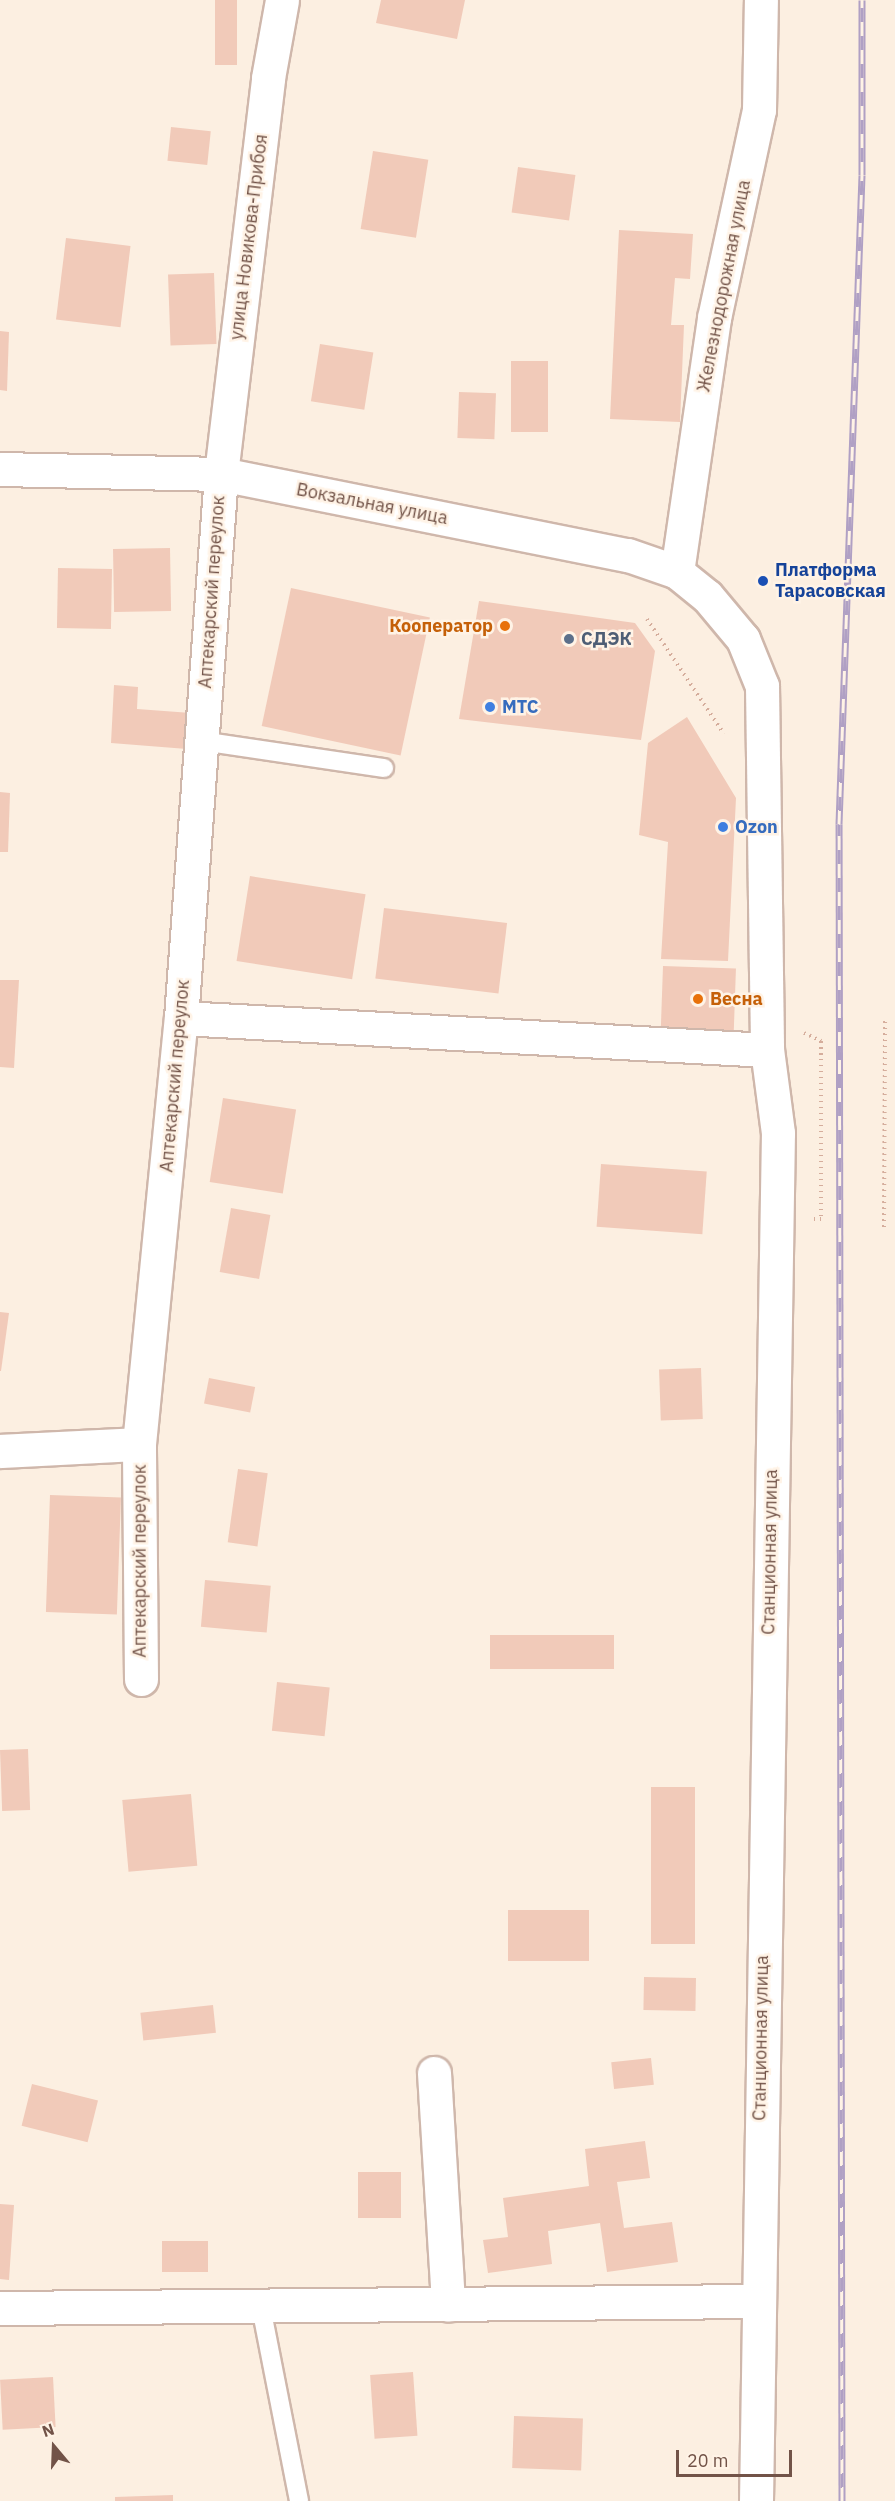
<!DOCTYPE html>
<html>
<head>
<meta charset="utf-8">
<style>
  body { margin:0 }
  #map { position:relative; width:895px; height:2501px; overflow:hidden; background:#fcefe1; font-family:"IBM Plex Sans",sans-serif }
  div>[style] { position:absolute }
  .building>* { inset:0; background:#f1cab9; transform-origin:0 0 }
  .path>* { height:4px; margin-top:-2px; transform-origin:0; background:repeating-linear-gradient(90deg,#d5ad9c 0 1.5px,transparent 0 6px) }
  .roads { filter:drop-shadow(2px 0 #cfb7ab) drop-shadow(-2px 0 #cfb7ab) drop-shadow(0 2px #cfb7ab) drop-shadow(0 -2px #cfb7ab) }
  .service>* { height:18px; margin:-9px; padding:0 9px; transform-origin:9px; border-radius:9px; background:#fff }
  .minor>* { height:33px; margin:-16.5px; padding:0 16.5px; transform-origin:16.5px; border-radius:16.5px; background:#fff }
  .tertiary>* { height:33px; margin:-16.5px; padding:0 16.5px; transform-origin:16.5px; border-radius:16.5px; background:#fff }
  .rail>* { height:7px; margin-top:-3.5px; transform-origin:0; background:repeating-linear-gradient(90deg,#fff3e6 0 14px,#b0a0c4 0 28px); box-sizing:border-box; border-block:2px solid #b0a0c4 }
  .dots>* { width:16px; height:16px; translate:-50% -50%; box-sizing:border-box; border:3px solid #fff3e6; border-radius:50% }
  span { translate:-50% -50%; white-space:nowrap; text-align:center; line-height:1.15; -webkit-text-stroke:5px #fff3e6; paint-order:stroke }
  .street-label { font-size:18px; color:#725348 }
  .transit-label { font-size:18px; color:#164399; font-weight:700 }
  .left { translate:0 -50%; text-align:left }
  .food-label { font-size:18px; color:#c56008; font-weight:700 }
  .right { translate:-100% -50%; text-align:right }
  .service-label { font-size:18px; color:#4e5e75; font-weight:700 }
  .shop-label { font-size:18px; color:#366cbe; font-weight:700 }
  .north { position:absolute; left:24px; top:2417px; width:60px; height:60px; -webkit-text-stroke:4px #fff3e6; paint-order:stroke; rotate:341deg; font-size:16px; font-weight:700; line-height:24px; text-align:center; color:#725348 }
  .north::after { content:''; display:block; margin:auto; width:21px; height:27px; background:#725348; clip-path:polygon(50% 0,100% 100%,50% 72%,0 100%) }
  .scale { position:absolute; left:676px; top:2450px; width:116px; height:27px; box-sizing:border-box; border:3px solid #725348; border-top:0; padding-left:8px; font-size:18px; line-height:21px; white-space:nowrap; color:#725348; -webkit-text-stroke:4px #fff3e6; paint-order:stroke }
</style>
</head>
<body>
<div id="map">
  <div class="building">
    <i style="left:215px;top:0;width:22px;height:65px"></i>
    <i style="clip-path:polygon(381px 0,465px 0,457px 39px,376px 23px)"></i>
    <i style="left:171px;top:127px;width:40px;height:34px;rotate:6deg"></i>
    <i style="left:373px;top:151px;width:56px;height:79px;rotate:9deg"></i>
    <i style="left:518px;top:167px;width:58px;height:46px;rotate:8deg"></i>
    <i style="clip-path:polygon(619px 230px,693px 234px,690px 279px,675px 278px,671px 325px,684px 325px,680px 422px,610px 419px)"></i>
    <i style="left:66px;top:238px;width:65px;height:82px;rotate:7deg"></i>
    <i style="left:214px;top:273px;width:71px;height:46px;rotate:88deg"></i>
    <i style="clip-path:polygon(0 331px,9px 332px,7px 391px,0 390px)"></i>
    <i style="left:320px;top:344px;width:54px;height:58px;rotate:9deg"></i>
    <i style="left:511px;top:361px;width:37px;height:71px"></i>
    <i style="left:459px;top:392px;width:37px;height:46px;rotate:2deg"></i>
    <i style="left:170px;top:548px;width:63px;height:57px;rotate:89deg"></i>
    <i style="left:58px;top:568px;width:54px;height:60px;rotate:1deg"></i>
    <i style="left:291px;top:588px;width:142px;height:141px;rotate:12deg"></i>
    <i style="clip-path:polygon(479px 601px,635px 623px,655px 651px,641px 740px,459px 719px)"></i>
    <i style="clip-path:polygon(114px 685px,138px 687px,137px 709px,191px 713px,187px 749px,111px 743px)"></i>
    <i style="clip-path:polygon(687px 717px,736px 798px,728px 961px,661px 959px,668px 842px,639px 835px,648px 743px)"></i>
    <i style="clip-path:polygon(0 792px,10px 793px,8px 852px,0 852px)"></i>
    <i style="left:250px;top:876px;width:117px;height:86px;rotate:9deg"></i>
    <i style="left:384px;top:908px;width:124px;height:71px;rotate:7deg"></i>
    <i style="left:663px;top:966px;width:73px;height:63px;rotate:2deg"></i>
    <i style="clip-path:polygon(0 980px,19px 980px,14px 1068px,0 1067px)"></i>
    <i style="left:223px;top:1098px;width:74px;height:85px;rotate:9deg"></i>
    <i style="left:601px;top:1164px;width:106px;height:63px;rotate:4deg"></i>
    <i style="left:231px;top:1208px;width:40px;height:65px;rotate:10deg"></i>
    <i style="clip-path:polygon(0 1312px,9px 1313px,1px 1371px,0 1371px)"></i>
    <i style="left:701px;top:1368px;width:51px;height:42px;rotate:88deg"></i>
    <i style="left:209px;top:1378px;width:47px;height:26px;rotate:11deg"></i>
    <i style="left:238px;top:1469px;width:30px;height:74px;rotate:8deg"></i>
    <i style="left:50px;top:1495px;width:71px;height:117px;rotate:2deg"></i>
    <i style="left:205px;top:1580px;width:66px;height:47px;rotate:5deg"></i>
    <i style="left:490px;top:1635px;width:124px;height:34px"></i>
    <i style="left:277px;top:1682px;width:53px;height:49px;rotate:6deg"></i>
    <i style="left:28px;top:1749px;width:61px;height:28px;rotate:88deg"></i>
    <i style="left:695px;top:1787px;width:157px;height:44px;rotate:90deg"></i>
    <i style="left:191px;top:1794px;width:72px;height:69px;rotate:85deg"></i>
    <i style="left:589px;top:1910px;width:51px;height:81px;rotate:90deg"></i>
    <i style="left:644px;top:1977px;width:52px;height:33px;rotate:1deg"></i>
    <i style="left:213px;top:2005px;width:28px;height:73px;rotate:84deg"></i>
    <i style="left:651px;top:2058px;width:27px;height:40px;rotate:84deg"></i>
    <i style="left:32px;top:2084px;width:68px;height:43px;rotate:14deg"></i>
    <i style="clip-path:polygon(645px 2141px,650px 2178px,617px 2182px,624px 2228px,672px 2222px,678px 2262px,607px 2272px,600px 2223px,548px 2231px,552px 2264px,488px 2273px,483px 2240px,508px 2237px,503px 2198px,589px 2186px,585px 2149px)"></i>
    <i style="left:358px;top:2172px;width:43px;height:46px"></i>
    <i style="clip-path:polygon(0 2204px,14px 2205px,9px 2280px,0 2279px)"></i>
    <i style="left:208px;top:2241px;width:31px;height:46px;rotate:90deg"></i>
    <i style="left:413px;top:2372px;width:64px;height:43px;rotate:86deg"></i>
    <i style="left:53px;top:2377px;width:50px;height:53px;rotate:87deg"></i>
    <i style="left:514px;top:2416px;width:69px;height:52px;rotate:2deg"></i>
    <i style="clip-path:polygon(173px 2495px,173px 2501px,115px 2501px,115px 2497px)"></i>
  </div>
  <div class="path">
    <i style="left:647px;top:619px;width:138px;rotate:56.2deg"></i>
    <i style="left:804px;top:1033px;width:19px;rotate:25deg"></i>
    <i style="left:821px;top:1041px;width:178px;rotate:90deg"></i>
    <i style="left:821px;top:1219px;width:10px;rotate:180deg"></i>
    <i style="left:884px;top:1227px;width:208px;rotate:-89.7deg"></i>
  </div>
  <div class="roads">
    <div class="service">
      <i style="left:201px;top:741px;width:185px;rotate:8.4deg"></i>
      <i style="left:261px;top:2307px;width:198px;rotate:78.9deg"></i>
    </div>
    <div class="minor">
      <i style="left:221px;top:474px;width:399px;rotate:-83.2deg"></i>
      <i style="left:268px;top:78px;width:79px;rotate:-79.8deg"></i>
      <i style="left:677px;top:572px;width:257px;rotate:-81.7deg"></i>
      <i style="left:714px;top:318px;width:213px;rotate:-77.8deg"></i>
      <i style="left:759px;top:110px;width:110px;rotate:-89deg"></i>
      <i style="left:0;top:1451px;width:139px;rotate:-2.9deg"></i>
      <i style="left:141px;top:1679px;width:235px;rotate:-90.5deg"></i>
      <i style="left:139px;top:1444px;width:428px;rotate:-84.4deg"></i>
      <i style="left:434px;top:2073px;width:232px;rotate:86.5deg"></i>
      <i style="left:0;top:2308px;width:757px;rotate:-0.53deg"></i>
      <i style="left:756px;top:2501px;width:1368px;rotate:-89.08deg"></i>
      <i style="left:778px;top:1133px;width:84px;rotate:-97.5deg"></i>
    </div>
    <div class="tertiary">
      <i style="left:0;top:469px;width:221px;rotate:1.3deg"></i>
      <i style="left:221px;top:474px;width:415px;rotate:11.3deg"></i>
      <i style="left:628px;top:555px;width:52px;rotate:19.1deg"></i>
      <i style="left:677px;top:572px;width:38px;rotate:39deg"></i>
      <i style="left:707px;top:596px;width:56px;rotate:50.1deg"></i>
      <i style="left:743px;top:639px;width:51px;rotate:68deg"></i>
      <i style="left:762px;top:686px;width:364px;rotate:89.2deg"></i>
      <i style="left:767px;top:1050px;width:587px;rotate:-176.87deg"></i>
      <i style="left:181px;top:1018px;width:545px;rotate:-85.79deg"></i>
    </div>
  </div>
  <div class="rail">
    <i style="left:842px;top:2501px;width:1677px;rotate:-90.1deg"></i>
    <i style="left:839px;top:824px;width:649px;rotate:-87.97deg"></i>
    <i style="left:862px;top:175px;width:175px;rotate:-90deg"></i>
  </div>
  <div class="dots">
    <i style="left:763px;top:581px;background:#1a4fb4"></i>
    <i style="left:505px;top:626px;background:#e8710a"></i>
    <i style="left:569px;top:639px;background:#5c6f8a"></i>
    <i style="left:490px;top:707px;background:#3f7fe0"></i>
    <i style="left:723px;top:827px;background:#3f7fe0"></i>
    <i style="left:698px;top:999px;background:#e8710a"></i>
  </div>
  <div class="street-label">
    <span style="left:249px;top:237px;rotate:-83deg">улица Новикова-Прибоя</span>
    <span style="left:724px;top:286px;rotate:-79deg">Железнодорожная улица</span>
    <span style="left:372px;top:504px;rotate:11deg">Вокзальная улица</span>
    <span style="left:212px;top:592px;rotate:-86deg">Аптекарский переулок</span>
    <span style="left:175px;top:1076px;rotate:-85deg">Аптекарский переулок</span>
    <span style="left:770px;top:1552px;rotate:-89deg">Станционная улица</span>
    <span style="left:140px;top:1561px;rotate:-90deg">Аптекарский переулок</span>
    <span style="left:761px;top:2038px;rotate:-89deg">Станционная улица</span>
  </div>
  <div class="transit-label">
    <span class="left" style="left:775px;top:581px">Платформа<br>Тарасовская</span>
  </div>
  <div class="food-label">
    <span class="right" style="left:493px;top:626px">Кооператор</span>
    <span class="left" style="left:710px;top:999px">Весна</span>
  </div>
  <div class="service-label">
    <span class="left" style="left:581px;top:639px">СДЭК</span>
  </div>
  <div class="shop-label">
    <span class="left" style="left:502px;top:707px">МТС</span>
    <span class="left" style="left:735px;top:827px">Ozon</span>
  </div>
  <div class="north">N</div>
  <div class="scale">20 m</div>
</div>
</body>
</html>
